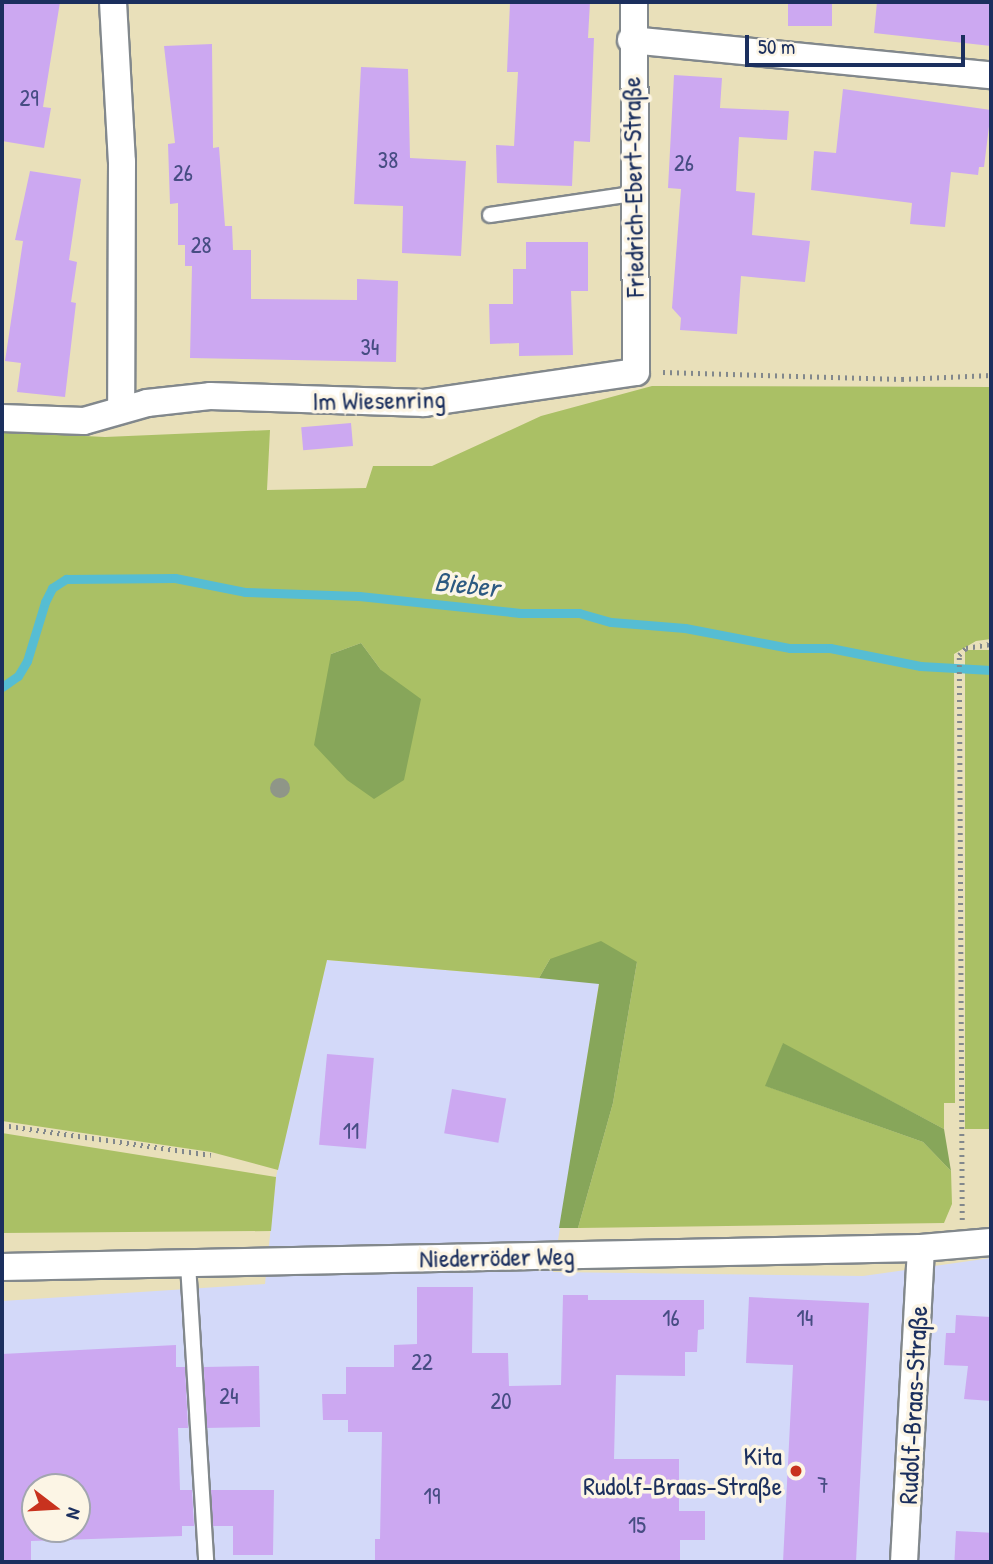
<!DOCTYPE html>
<html>
<head>
<meta charset="utf-8">
<style>
  body { margin:0 }
  #map { position:relative; width:993px; height:1564px; overflow:hidden; background:#e9e0ba; font-family:"Patrick Hand",sans-serif }
  div>[style] { position:absolute }
  .built>* { inset:0; background:#d3d9f9 }
  .green>* { inset:0; background:#aac065; transform-origin:0 0 }
  .forest>* { inset:0; background:#87a65a }
  .stream>* { height:9px; margin:-4.5px; padding:0 4.5px; transform-origin:4.5px; border-radius:4.5px; background:#56bdd3 }
  .building>* { inset:0; background:#cca8f1; transform-origin:0 0 }
  .path>* { height:4.5px; margin-top:-2.25px; transform-origin:0; background:repeating-linear-gradient(90deg,#82888c 0 2px,transparent 0 7px) }
  .roads { filter:drop-shadow(2px 0 #82888c) drop-shadow(-2px 0 #82888c) drop-shadow(0 2px #82888c) drop-shadow(0 -2px #82888c) }
  .service>* { height:14px; margin:-7px; padding:0 7px; transform-origin:7px; border-radius:7px; background:#fff }
  .minor>* { height:26px; margin:-13px; padding:0 13px; transform-origin:13px; border-radius:13px; background:#fff }
  .trees>* { width:20px; height:20px; margin:-10px; border-radius:50%; background:#8f9688 }
  .dots>* { width:19px; height:19px; translate:-50% -50%; box-sizing:border-box; border:4px solid #fcf5e5; border-radius:50% }
  span { translate:-50% -50%; white-space:nowrap; text-align:center; line-height:1.15; -webkit-text-stroke:7px #fcf5e5; paint-order:stroke }
  .number-label { font-size:23px; color:#474d83 }
  .number-label span { -webkit-text-stroke-width:0 }
  .street-label { font-size:26px; color:#1b2f5e }
  .poi-label { font-size:26px; color:#1b2f5e }
  .right { translate:-100% -50%; text-align:right }
  .water-label { font-size:28px; color:#2d5a81; font-style:italic }
  .frame { position:absolute; inset:0; border:4px solid #1b2f5e; pointer-events:none }
  .north { position:absolute; left:21px; top:1473px; width:70px; height:70px; box-sizing:border-box; background:#fcf5e5; border:2px solid #a2a6af; border-radius:50%; rotate:107deg; font-size:19px; font-weight:700; line-height:28px; text-align:center; color:#1b2f5e }
  .north::after { content:''; display:block; margin:auto; width:24px; height:32px; background:#c8321e; clip-path:polygon(50% 0,100% 100%,50% 72%,0 100%) }
  .scale { position:absolute; left:745px; top:35px; width:220px; height:32px; box-sizing:border-box; border:4px solid #1b2f5e; border-top:0; padding-left:9px; font-size:21px; line-height:24px; white-space:nowrap; color:#1b2f5e; -webkit-text-stroke:5px #fcf5e5; paint-order:stroke }
</style>
</head>
<body>
<div id="map">
  <div class="built">
    <i style="clip-path:polygon(evenodd,327px 960px,599px 983px,553px 1272px,863px 1276px,991px 1258px,991px 1562px,2px 1562px,2px 1301px,265px 1284px,276px 1177px,327px 960px,35px 1487px,77px 1487px,77px 1529px,35px 1529px,35px 1487px)"></i>
  </div>
  <div class="green">
    <i style="clip-path:polygon(evenodd,652px 386px,991px 387px,991px 639px,976px 641px,954px 654px,955px 1103px,944px 1103px,944px 1129px,783px 1044px,766px 1086px,923px 1142px,951px 1171px,952px 1204px,944px 1223px,578px 1228px,613px 1103px,637px 962px,550px 959px,539px 978px,327px 960px,278px 1170px,211px 1152px,2px 1121px,2px 432px,105px 437px,270px 430px,267px 490px,366px 488px,373px 466px,432px 466px,541px 416px,652px 386px,361px 643px,381px 670px,331px 654px,361px 643px)"></i>
    <i style="left:991px;top:650px;width:479px;height:26px;rotate:90deg"></i>
    <i style="clip-path:polygon(2px 1133px,276px 1177px,271px 1231px,2px 1233px)"></i>
  </div>
  <div class="forest">
    <i style="clip-path:polygon(361px 643px,381px 670px,421px 699px,404px 780px,374px 799px,347px 780px,314px 745px,331px 654px)"></i>
    <i style="clip-path:polygon(601px 941px,637px 962px,613px 1103px,578px 1228px,559px 1228px,599px 984px,539px 978px,550px 959px)"></i>
    <i style="clip-path:polygon(783px 1043px,944px 1129px,951px 1171px,923px 1142px,765px 1086px)"></i>
  </div>
  <div class="stream">
    <i style="left:2px;top:687px;width:19px;rotate:-35deg"></i>
    <i style="left:18px;top:676px;width:17px;rotate:-59deg"></i>
    <i style="left:27px;top:661px;width:62px;rotate:-73deg"></i>
    <i style="left:45px;top:602px;width:16px;rotate:-63deg"></i>
    <i style="left:52px;top:588px;width:17px;rotate:-33deg"></i>
    <i style="left:66px;top:579px;width:109px;rotate:-0.5deg"></i>
    <i style="left:175px;top:578px;width:71px;rotate:11.3deg"></i>
    <i style="left:245px;top:592px;width:114px;rotate:2deg"></i>
    <i style="left:359px;top:596px;width:162px;rotate:6deg"></i>
    <i style="left:520px;top:613px;width:59px"></i>
    <i style="left:579px;top:613px;width:33px;rotate:16deg"></i>
    <i style="left:611px;top:622px;width:74px;rotate:4.6deg"></i>
    <i style="left:685px;top:628px;width:107px;rotate:10.8deg"></i>
    <i style="left:790px;top:648px;width:40px"></i>
    <i style="left:830px;top:648px;width:92px;rotate:11.3deg"></i>
    <i style="left:920px;top:666px;width:71px;rotate:3.2deg"></i>
  </div>
  <div class="building">
    <i style="clip-path:polygon(2px 2px,60px 2px,43px 107px,51px 108px,44px 148px,2px 141px)"></i>
    <i style="clip-path:polygon(510px 2px,590px 2px,588px 38px,594px 38px,590px 142px,574px 141px,572px 186px,497px 183px,496px 145px,514px 146px,518px 72px,507px 72px)"></i>
    <i style="left:788px;top:2px;width:44px;height:24px"></i>
    <i style="clip-path:polygon(877px 2px,991px 2px,991px 46px,874px 33px)"></i>
    <i style="clip-path:polygon(212px 44px,213px 148px,219px 147px,225px 226px,232px 226px,233px 250px,251px 250px,251px 299px,357px 300px,357px 279px,398px 281px,396px 362px,190px 358px,192px 266px,185px 266px,185px 245px,178px 245px,178px 203px,170px 204px,168px 144px,175px 143px,164px 46px)"></i>
    <i style="clip-path:polygon(361px 67px,408px 69px,410px 158px,466px 161px,461px 256px,402px 253px,403px 206px,354px 204px)"></i>
    <i style="clip-path:polygon(674px 75px,722px 78px,720px 108px,789px 111px,787px 140px,739px 137px,736px 191px,755px 193px,752px 235px,810px 241px,805px 282px,741px 276px,737px 334px,680px 330px,681px 318px,672px 308px,681px 189px,668px 188px)"></i>
    <i style="clip-path:polygon(843px 89px,991px 110px,984px 167px,979px 167px,978px 175px,951px 172px,945px 227px,910px 224px,912px 203px,811px 190px,814px 151px,836px 153px)"></i>
    <i style="clip-path:polygon(30px 171px,81px 179px,69px 260px,77px 262px,71px 302px,76px 303px,65px 397px,17px 392px,21px 363px,5px 361px,23px 241px,15px 240px)"></i>
    <i style="clip-path:polygon(526px 242px,588px 242px,588px 291px,571px 291px,573px 355px,519px 356px,519px 343px,490px 344px,489px 304px,513px 304px,513px 269px,526px 269px)"></i>
    <i style="left:351px;top:423px;width:23px;height:50px;rotate:85deg"></i>
    <i style="left:327px;top:1054px;width:47px;height:91px;rotate:5deg"></i>
    <i style="left:452px;top:1089px;width:55px;height:45px;rotate:10deg"></i>
    <i style="clip-path:polygon(417px 1287px,473px 1287px,472px 1353px,508px 1353px,509px 1386px,561px 1385px,563px 1295px,588px 1295px,588px 1300px,704px 1300px,704px 1329px,698px 1330px,697px 1352px,685px 1352px,685px 1376px,616px 1375px,614px 1459px,679px 1459px,679px 1511px,705px 1511px,705px 1540px,680px 1540px,680px 1562px,375px 1562px,375px 1539px,380px 1539px,382px 1432px,348px 1432px,348px 1420px,323px 1420px,322px 1394px,346px 1394px,346px 1367px,394px 1367px,394px 1345px,417px 1344px)"></i>
    <i style="clip-path:polygon(749px 1297px,869px 1303px,856px 1562px,783px 1562px,793px 1365px,746px 1363px)"></i>
    <i style="clip-path:polygon(956px 1315px,991px 1317px,991px 1401px,964px 1399px,968px 1366px,944px 1365px,946px 1333px,955px 1333px)"></i>
    <i style="clip-path:polygon(evenodd,176px 1345px,176px 1367px,185px 1367px,188px 1428px,178px 1428px,180px 1490px,192px 1490px,194px 1526px,182px 1526px,182px 1536px,31px 1541px,31px 1562px,2px 1562px,2px 1354px,176px 1345px,35px 1487px,77px 1487px,77px 1529px,35px 1529px,35px 1487px)"></i>
    <i style="left:259px;top:1366px;width:61px;height:55px;rotate:89deg"></i>
    <i style="clip-path:polygon(211px 1490px,274px 1490px,273px 1555px,233px 1555px,233px 1526px,213px 1526px)"></i>
    <i style="left:956px;top:1531px;width:35px;height:31px;rotate:3deg"></i>
  </div>
  <div class="path">
    <i style="left:663px;top:372px;width:239px;rotate:1.7deg"></i>
    <i style="left:902px;top:379px;width:89px;rotate:-2.6deg"></i>
    <i style="left:2px;top:1125px;width:211px;rotate:8.2deg"></i>
    <i style="left:962px;top:1220px;width:565px;rotate:-90.3deg"></i>
    <i style="left:959px;top:655px;width:10px;rotate:-45deg"></i>
    <i style="left:966px;top:648px;width:25px;rotate:-9deg"></i>
  </div>
  <div class="roads">
    <div class="service">
      <i style="left:490px;top:215px;width:145px;rotate:-8.4deg"></i>
      <i style="left:188px;top:1264px;width:299px;rotate:86.5deg"></i>
    </div>
    <div class="minor">
      <i style="left:113px;top:2px;width:160px;rotate:86.8deg"></i>
      <i style="left:122px;top:162px;width:247px;rotate:90.2deg"></i>
      <i style="left:631px;top:40px;width:362px;rotate:5.6deg"></i>
      <i style="left:2px;top:418px;width:82px;rotate:2.1deg"></i>
      <i style="left:84px;top:421px;width:66px;rotate:-15.9deg"></i>
      <i style="left:147px;top:403px;width:63px;rotate:-6.3deg"></i>
      <i style="left:210px;top:396px;width:214px;rotate:1.9deg"></i>
      <i style="left:424px;top:403px;width:214px;rotate:-8.3deg"></i>
      <i style="left:636px;top:372px;width:370px;rotate:-90.3deg"></i>
      <i style="left:2px;top:1267px;width:919px;rotate:-1.18deg"></i>
      <i style="left:921px;top:1248px;width:70px;rotate:-4.9deg"></i>
      <i style="left:904px;top:1562px;width:314px;rotate:-86.9deg"></i>
    </div>
  </div>
  <div class="trees">
    <i style="left:280px;top:788px"></i>
  </div>
  <div class="dots">
    <i style="left:796px;top:1471px;background:#c8321e"></i>
  </div>
  <div class="number-label">
    <span style="left:29px;top:98px">29</span>
    <span style="left:388px;top:160px">38</span>
    <span style="left:684px;top:163px">26</span>
    <span style="left:183px;top:173px">26</span>
    <span style="left:201px;top:245px">28</span>
    <span style="left:370px;top:347px">34</span>
    <span style="left:351px;top:1131px">11</span>
    <span style="left:671px;top:1318px">16</span>
    <span style="left:805px;top:1318px">14</span>
    <span style="left:422px;top:1362px">22</span>
    <span style="left:229px;top:1396px">24</span>
    <span style="left:501px;top:1401px">20</span>
    <span style="left:823px;top:1485px">7</span>
    <span style="left:432px;top:1496px">19</span>
    <span style="left:637px;top:1525px">15</span>
  </div>
  <div class="street-label">
    <span style="left:633px;top:187px;rotate:-91deg">Friedrich-Ebert-Straße</span>
    <span style="left:379px;top:400px;rotate:-1deg">Im Wiesenring</span>
    <span style="left:497px;top:1257px;rotate:-1deg">Niederröder Weg</span>
    <span style="left:913px;top:1405px;rotate:-87deg">Rudolf-Braas-Straße</span>
  </div>
  <div class="poi-label">
    <span class="right" style="left:782px;top:1471px">Kita<br>Rudolf-Braas-Straße</span>
  </div>
  <div class="water-label">
    <span style="left:467px;top:584px;rotate:6deg">Bieber</span>
  </div>
  <div class="frame"></div>
  <div class="north">N</div>
  <div class="scale">50 m</div>
</div>
</body>
</html>
